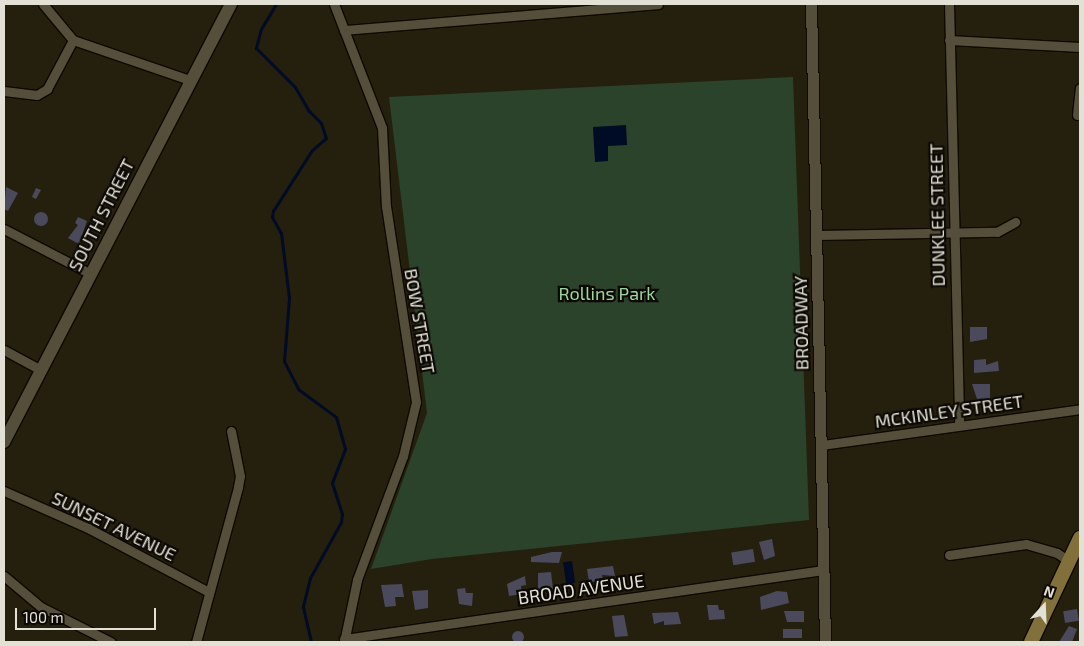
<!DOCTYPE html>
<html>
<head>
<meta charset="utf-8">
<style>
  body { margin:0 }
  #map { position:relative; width:1084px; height:646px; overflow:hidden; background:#251f0e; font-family:"Exo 2",sans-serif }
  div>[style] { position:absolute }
  .green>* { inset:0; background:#2b432b }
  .water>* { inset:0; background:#000b25; transform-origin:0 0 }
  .stream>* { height:3px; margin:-1.5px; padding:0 1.5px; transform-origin:1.5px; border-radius:1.5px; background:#000b25 }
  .building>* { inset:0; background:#4b4a5c; transform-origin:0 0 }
  .round { border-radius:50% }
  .roads { filter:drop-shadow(1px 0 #0e0900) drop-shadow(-1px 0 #0e0900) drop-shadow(0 1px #0e0900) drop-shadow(0 -1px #0e0900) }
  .minor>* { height:9px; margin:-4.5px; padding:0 4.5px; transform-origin:4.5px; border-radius:4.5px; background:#544e3b }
  .tertiary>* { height:11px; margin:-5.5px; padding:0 5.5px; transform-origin:5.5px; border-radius:5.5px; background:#544e3b }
  .secondary>* { height:12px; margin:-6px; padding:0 6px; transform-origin:6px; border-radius:6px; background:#544e3b }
  .primary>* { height:14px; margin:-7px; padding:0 7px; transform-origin:7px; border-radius:7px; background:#81703a }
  span { translate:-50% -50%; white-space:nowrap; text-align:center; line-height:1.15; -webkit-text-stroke:4.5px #0c0904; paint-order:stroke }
  .street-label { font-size:18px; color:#e3e0d5 }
  .park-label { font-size:18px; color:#9bd89b }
  .frame { position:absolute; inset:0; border:5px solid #e3e0d5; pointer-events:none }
  .north { position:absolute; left:1019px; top:581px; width:50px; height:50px; -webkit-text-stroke:4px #0c0904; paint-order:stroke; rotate:20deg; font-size:14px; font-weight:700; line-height:20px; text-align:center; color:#e3e0d5 }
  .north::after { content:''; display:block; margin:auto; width:18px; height:22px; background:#e3e0d5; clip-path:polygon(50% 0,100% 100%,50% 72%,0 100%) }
  .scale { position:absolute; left:15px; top:608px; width:141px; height:22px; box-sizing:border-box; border:2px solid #e3e0d5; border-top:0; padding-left:6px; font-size:15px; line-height:18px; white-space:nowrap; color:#e3e0d5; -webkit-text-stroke:4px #0c0904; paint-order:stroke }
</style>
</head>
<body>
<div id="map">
  <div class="green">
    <i style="clip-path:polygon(793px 77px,809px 520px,432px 559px,371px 569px,427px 413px,389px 97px)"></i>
  </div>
  <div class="water">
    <i style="clip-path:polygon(626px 125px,627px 145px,608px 146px,608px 161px,595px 162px,593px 127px)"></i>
    <i style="left:572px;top:561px;width:22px;height:9px;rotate:82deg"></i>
  </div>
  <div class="stream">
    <i style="left:276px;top:4px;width:29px;rotate:121deg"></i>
    <i style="left:261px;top:29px;width:20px;rotate:105deg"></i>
    <i style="left:256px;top:48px;width:55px;rotate:45deg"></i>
    <i style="left:295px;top:87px;width:28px;rotate:60deg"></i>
    <i style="left:309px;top:111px;width:17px;rotate:45deg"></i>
    <i style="left:321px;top:123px;width:16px;rotate:72deg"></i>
    <i style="left:326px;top:138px;width:18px;rotate:139deg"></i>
    <i style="left:312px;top:150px;width:72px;rotate:122.6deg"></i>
    <i style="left:273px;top:211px;width:6px;rotate:99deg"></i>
    <i style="left:272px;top:217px;width:18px;rotate:61deg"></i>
    <i style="left:281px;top:233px;width:65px;rotate:83deg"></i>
    <i style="left:289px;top:298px;width:63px;rotate:94.5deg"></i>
    <i style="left:284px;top:361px;width:31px;rotate:63deg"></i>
    <i style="left:298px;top:389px;width:47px;rotate:36.4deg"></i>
    <i style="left:336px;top:417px;width:33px;rotate:74deg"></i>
    <i style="left:345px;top:449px;width:36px;rotate:111deg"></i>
    <i style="left:332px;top:483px;width:33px;rotate:72deg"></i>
    <i style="left:342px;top:514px;width:8px;rotate:97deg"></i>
    <i style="left:341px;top:522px;width:64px;rotate:119deg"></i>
    <i style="left:310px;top:578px;width:30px;rotate:104deg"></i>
    <i style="left:303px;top:607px;width:36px;rotate:77deg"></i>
  </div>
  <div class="building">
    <i style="clip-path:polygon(6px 187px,18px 193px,8px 211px,4px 209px)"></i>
    <i style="clip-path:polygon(36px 188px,41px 190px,36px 199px,32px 197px)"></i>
    <i class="round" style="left:34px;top:212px;width:14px;height:14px"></i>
    <i style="clip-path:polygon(78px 217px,87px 221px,79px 244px,68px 238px,78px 225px,75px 223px)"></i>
    <i style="clip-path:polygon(970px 327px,987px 327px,987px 339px,970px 342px)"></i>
    <i style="clip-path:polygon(986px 359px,986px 365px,998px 361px,999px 371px,974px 373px,974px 360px)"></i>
    <i style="clip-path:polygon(972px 384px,990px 384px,990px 399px,977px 399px)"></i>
    <i style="clip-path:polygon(772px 539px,775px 556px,764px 560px,759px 542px)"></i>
    <i style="left:753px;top:549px;width:13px;height:22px;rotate:81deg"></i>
    <i style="clip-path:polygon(552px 552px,562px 552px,559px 563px,531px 562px,531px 557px)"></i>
    <i style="clip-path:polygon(613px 566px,615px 576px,602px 575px,603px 581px,589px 582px,587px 569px)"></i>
    <i style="clip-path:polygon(551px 572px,553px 589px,538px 591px,538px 573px)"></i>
    <i style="clip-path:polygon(525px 576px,526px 585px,521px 586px,522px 594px,509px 596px,507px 584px)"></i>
    <i style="clip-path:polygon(402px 584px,404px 597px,395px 597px,396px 606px,385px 607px,381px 585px)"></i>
    <i style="clip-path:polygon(465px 588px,466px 593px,473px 593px,472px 606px,459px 604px,457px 589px)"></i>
    <i style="clip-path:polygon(428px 590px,428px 608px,415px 610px,412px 591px)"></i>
    <i style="clip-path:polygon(777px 591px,787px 592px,789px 603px,761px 610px,760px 597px)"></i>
    <i style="clip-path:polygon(707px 605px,718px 605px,719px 610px,724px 610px,725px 619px,709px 620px)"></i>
    <i style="left:1077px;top:609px;width:12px;height:14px;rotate:81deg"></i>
    <i style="clip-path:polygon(784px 611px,804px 611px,804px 622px,787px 622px)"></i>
    <i style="clip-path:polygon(678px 612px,681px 624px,664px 625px,664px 621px,654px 624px,652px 613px)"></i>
    <i style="clip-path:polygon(624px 615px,628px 636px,615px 637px,612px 616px)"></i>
    <i style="clip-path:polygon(1069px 626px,1077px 629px,1072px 642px,1059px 642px)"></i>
    <i style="left:783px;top:629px;width:19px;height:9px"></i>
    <i class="round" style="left:512px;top:631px;width:12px;height:12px"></i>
  </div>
  <div class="roads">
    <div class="minor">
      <i style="left:43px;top:4px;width:47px;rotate:50.2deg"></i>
      <i style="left:73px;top:40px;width:124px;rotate:18.9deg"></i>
      <i style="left:334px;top:4px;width:133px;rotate:68.8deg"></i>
      <i style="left:382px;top:128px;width:78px;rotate:87.1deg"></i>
      <i style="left:386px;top:206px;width:198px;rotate:81.3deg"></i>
      <i style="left:416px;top:402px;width:56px;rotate:103.5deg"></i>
      <i style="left:403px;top:456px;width:132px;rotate:110.4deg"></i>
      <i style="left:357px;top:580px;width:63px;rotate:101.8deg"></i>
      <i style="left:949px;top:4px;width:421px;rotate:88.6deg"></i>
      <i style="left:344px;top:30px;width:315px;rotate:-4.7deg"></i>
      <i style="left:949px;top:40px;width:131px;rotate:3.1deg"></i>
      <i style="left:4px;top:91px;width:33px;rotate:7deg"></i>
      <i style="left:37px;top:95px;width:12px;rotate:-31deg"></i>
      <i style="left:47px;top:89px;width:55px;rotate:-62deg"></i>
      <i style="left:1077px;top:115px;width:27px;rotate:-84deg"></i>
      <i style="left:4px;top:229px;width:98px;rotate:27.3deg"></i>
      <i style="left:817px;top:235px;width:180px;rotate:-1deg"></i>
      <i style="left:997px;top:232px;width:21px;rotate:-29deg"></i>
      <i style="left:4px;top:350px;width:42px;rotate:28.4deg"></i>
      <i style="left:822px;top:445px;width:260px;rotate:-7.9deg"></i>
      <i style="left:4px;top:491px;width:92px;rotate:23.8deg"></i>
      <i style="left:88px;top:528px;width:137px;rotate:27.9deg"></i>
      <i style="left:949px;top:555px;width:78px;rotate:-8.1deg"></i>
      <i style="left:1026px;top:544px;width:32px;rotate:16deg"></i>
      <i style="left:1057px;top:553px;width:14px;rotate:34deg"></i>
      <i style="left:4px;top:576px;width:48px;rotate:40deg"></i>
      <i style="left:41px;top:607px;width:78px;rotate:26.6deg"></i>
      <i style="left:344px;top:639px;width:485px;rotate:-8.2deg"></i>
      <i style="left:196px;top:642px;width:161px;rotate:-74.8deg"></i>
      <i style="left:238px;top:487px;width:11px;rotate:-80deg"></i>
      <i style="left:240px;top:476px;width:46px;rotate:-101.3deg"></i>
    </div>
    <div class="tertiary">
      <i style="left:811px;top:4px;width:638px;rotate:88.74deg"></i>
    </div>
    <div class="secondary">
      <i style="left:4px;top:442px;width:493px;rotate:-62.6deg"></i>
    </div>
    <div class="primary">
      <i style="left:1031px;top:642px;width:115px;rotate:-64.8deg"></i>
    </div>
  </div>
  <div class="street-label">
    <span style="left:101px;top:215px;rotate:-63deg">SOUTH STREET</span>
    <span style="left:937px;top:215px;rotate:-91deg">DUNKLEE STREET</span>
    <span style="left:420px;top:321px;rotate:80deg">BOW STREET</span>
    <span style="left:801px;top:323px;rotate:-91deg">BROADWAY</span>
    <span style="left:949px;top:411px;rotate:-8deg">MCKINLEY STREET</span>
    <span style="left:114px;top:526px;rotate:26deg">SUNSET AVENUE</span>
    <span style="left:581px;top:589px;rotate:-8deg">BROAD AVENUE</span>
  </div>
  <div class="park-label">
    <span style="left:607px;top:293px">Rollins Park</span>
  </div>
  <div class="frame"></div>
  <div class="north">N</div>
  <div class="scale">100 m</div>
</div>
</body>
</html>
